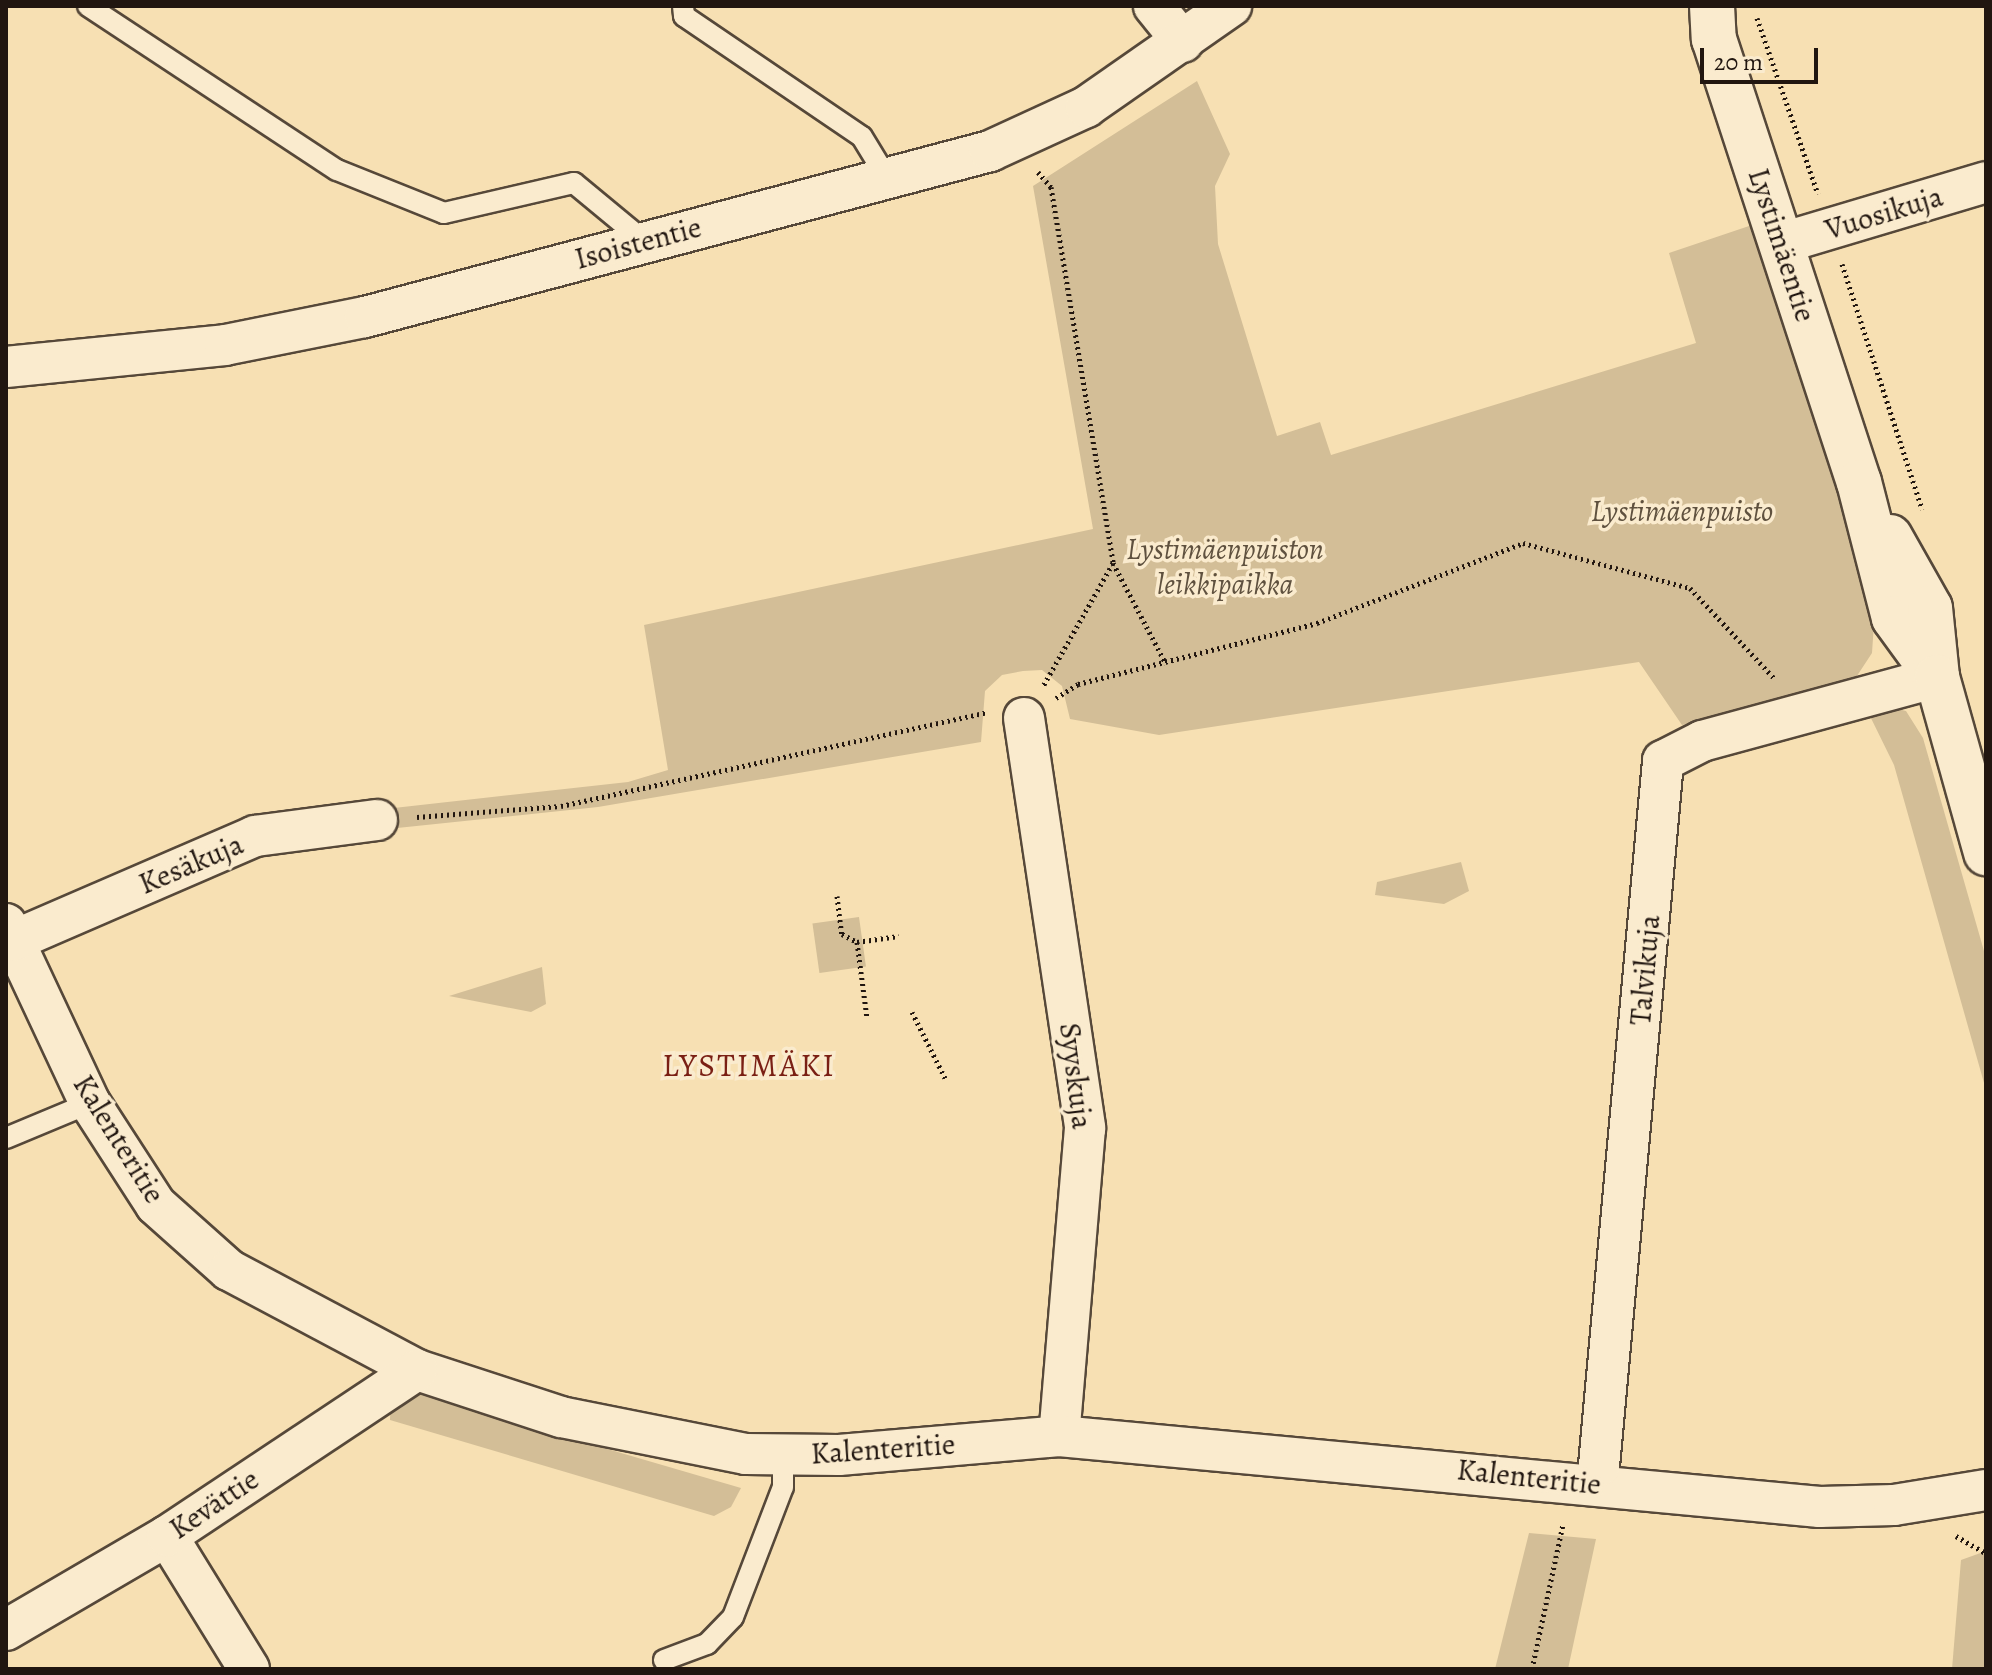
<!DOCTYPE html>
<html>
<head>
<meta charset="utf-8">
<style>
  body { margin:0 }
  #map { position:relative; width:1992px; height:1675px; overflow:hidden; background:#f7e0b3; font-family:Alegreya,serif }
  div>[style] { position:absolute }
  .green>* { inset:0; background:#d3be97; transform-origin:0 0 }
  .path>* { height:5px; margin-top:-2.5px; transform-origin:0; background:repeating-linear-gradient(90deg,#211610 0 2px,transparent 0 6px) }
  .roads { filter:drop-shadow(2px 0 #564839) drop-shadow(-2px 0 #564839) drop-shadow(0 2px #564839) drop-shadow(0 -2px #564839) }
  .service>* { height:20px; margin:-10px; padding:0 10px; transform-origin:10px; border-radius:10px; background:#faebce }
  .minor>* { height:40px; margin:-20px; padding:0 20px; transform-origin:20px; border-radius:20px; background:#faebce }
  .tertiary>* { height:44px; margin:-22px; padding:0 22px; transform-origin:22px; border-radius:22px; background:#faebce }
  span { translate:-50% -50%; white-space:nowrap; text-align:center; line-height:1.15; -webkit-text-stroke:7px #faebce; paint-order:stroke }
  .street-label { font-size:30px; color:#211610 }
  .park-label { font-size:30px; color:#5f513f; font-style:italic }
  .neighbourhood-label { font-size:32px; color:#7a1f14; letter-spacing:2px }
  .frame { position:absolute; inset:0; border:8px solid #211610; pointer-events:none }
  .scale { position:absolute; left:1700px; top:48px; width:118px; height:36px; box-sizing:border-box; border:4px solid #211610; border-top:0; padding-left:10px; font-size:24px; line-height:28px; white-space:nowrap; color:#211610; -webkit-text-stroke:6px #faebce; paint-order:stroke }
</style>
</head>
<body>
<div id="map">
  <div class="green">
    <i style="clip-path:polygon(1197px 81px,1230px 154px,1215px 186px,1218px 244px,1277px 436px,1320px 422px,1331px 455px,1696px 343px,1669px 253px,1752px 225px,1876px 594px,1872px 653px,1853px 682px,1682px 725px,1639px 662px,1159px 735px,1070px 719px,1062px 686px,1042px 670px,1023px 671px,1002px 675px,985px 691px,981px 742px,598px 807px,378px 830px,376px 810px,628px 782px,668px 770px,644px 625px,1093px 529px,1033px 186px)"></i>
    <i style="clip-path:polygon(1886px 706px,1906px 711px,1923px 738px,1986px 958px,1986px 1090px,1894px 765px,1866px 708px)"></i>
    <i style="clip-path:polygon(1461px 862px,1469px 891px,1444px 904px,1375px 895px,1377px 882px)"></i>
    <i style="left:859px;top:917px;width:50px;height:47px;rotate:82deg"></i>
    <i style="clip-path:polygon(542px 967px,546px 1004px,531px 1012px,449px 996px)"></i>
    <i style="clip-path:polygon(391px 1386px,741px 1488px,731px 1507px,714px 1516px,390px 1420px)"></i>
    <i style="clip-path:polygon(1529px 1533px,1596px 1539px,1568px 1669px,1495px 1669px)"></i>
    <i style="clip-path:polygon(1986px 1551px,1986px 1669px,1952px 1669px,1961px 1560px)"></i>
  </div>
  <div class="path">
    <i style="left:1757px;top:18px;width:186px;rotate:70.9deg"></i>
    <i style="left:1038px;top:172px;width:20px;rotate:49deg"></i>
    <i style="left:1051px;top:187px;width:381px;rotate:80.6deg"></i>
    <i style="left:1113px;top:563px;width:142px;rotate:119.6deg"></i>
    <i style="left:1842px;top:264px;width:258px;rotate:71.9deg"></i>
    <i style="left:1113px;top:563px;width:114px;rotate:62.3deg"></i>
    <i style="left:1056px;top:698px;width:26px;rotate:-32deg"></i>
    <i style="left:1078px;top:684px;width:247px;rotate:-14.3deg"></i>
    <i style="left:1317px;top:623px;width:221px;rotate:-21.2deg"></i>
    <i style="left:1523px;top:543px;width:173px;rotate:15.1deg"></i>
    <i style="left:1690px;top:588px;width:125px;rotate:47deg"></i>
    <i style="left:417px;top:817px;width:144px;rotate:-4.4deg"></i>
    <i style="left:561px;top:806px;width:437px;rotate:-12.4deg"></i>
    <i style="left:837px;top:896px;width:38px;rotate:83deg"></i>
    <i style="left:842px;top:934px;width:17px;rotate:28deg"></i>
    <i style="left:857px;top:942px;width:77px;rotate:82.5deg"></i>
    <i style="left:857px;top:942px;width:42px;rotate:-8.1deg"></i>
    <i style="left:912px;top:1012px;width:74px;rotate:63.4deg"></i>
    <i style="left:1956px;top:1536px;width:34px;rotate:30deg"></i>
    <i style="left:1532px;top:1669px;width:148px;rotate:-77.9deg"></i>
  </div>
  <div class="roads">
    <div class="service">
      <i style="left:88px;top:6px;width:298px;rotate:33.4deg"></i>
      <i style="left:337px;top:170px;width:115px;rotate:21.9deg"></i>
      <i style="left:444px;top:213px;width:133px;rotate:-13deg"></i>
      <i style="left:574px;top:183px;width:89px;rotate:39.6deg"></i>
      <i style="left:683px;top:6px;width:10px;rotate:84deg"></i>
      <i style="left:684px;top:16px;width:215px;rotate:34.2deg"></i>
      <i style="left:862px;top:137px;width:48px;rotate:58.6deg"></i>
      <i style="left:6px;top:1138px;width:91px;rotate:-22.6deg"></i>
      <i style="left:664px;top:1660px;width:46px;rotate:-20.4deg"></i>
      <i style="left:707px;top:1644px;width:37px;rotate:-46deg"></i>
      <i style="left:733px;top:1617px;width:139px;rotate:-69deg"></i>
      <i style="left:783px;top:1487px;width:32px;rotate:-90deg"></i>
    </div>
    <div class="minor">
      <i style="left:1154px;top:6px;width:46px;rotate:51.1deg"></i>
      <i style="left:1782px;top:243px;width:213px;rotate:-16.6deg"></i>
      <i style="left:6px;top:367px;width:220px;rotate:-5.7deg"></i>
      <i style="left:225px;top:345px;width:143px;rotate:-11.3deg"></i>
      <i style="left:365px;top:317px;width:647px;rotate:-14.87deg"></i>
      <i style="left:990px;top:151px;width:106px;rotate:-24.6deg"></i>
      <i style="left:1086px;top:107px;width:177px;rotate:-34.9deg"></i>
      <i style="left:1024px;top:718px;width:415px;rotate:81.5deg"></i>
      <i style="left:1085px;top:1128px;width:309px;rotate:94.8deg"></i>
      <i style="left:6px;top:924px;width:198px;rotate:64.9deg"></i>
      <i style="left:90px;top:1103px;width:121px;rotate:57.1deg"></i>
      <i style="left:156px;top:1205px;width:98px;rotate:41.7deg"></i>
      <i style="left:229px;top:1270px;width:213px;rotate:28deg"></i>
      <i style="left:417px;top:1370px;width:151px;rotate:18.1deg"></i>
      <i style="left:561px;top:1417px;width:189px;rotate:11.3deg"></i>
      <i style="left:746px;top:1454px;width:93px;rotate:0.6deg"></i>
      <i style="left:839px;top:1455px;width:221px;rotate:-4.9deg"></i>
      <i style="left:1059px;top:1436px;width:764px;rotate:5.33deg"></i>
      <i style="left:1820px;top:1507px;width:74px;rotate:-1.5deg"></i>
      <i style="left:1894px;top:1505px;width:93px;rotate:-9.3deg"></i>
      <i style="left:15px;top:940px;width:262px;rotate:-23.4deg"></i>
      <i style="left:255px;top:836px;width:123px;rotate:-7.5deg"></i>
      <i style="left:1599px;top:1466px;width:708px;rotate:-84.81deg"></i>
      <i style="left:1663px;top:761px;width:44px;rotate:-27.1deg"></i>
      <i style="left:1702px;top:741px;width:244px;rotate:-15.2deg"></i>
      <i style="left:167px;top:1536px;width:156px;rotate:58.3deg"></i>
      <i style="left:6px;top:1630px;width:186px;rotate:-30.3deg"></i>
      <i style="left:167px;top:1536px;width:300px;rotate:-33.6deg"></i>
    </div>
    <div class="tertiary">
      <i style="left:1712px;top:6px;width:33px;rotate:87deg"></i>
      <i style="left:1714px;top:39px;width:466px;rotate:71.9deg"></i>
      <i style="left:1859px;top:482px;width:140px;rotate:75.6deg"></i>
      <i style="left:1894px;top:618px;width:73px;rotate:53.9deg"></i>
      <i style="left:1890px;top:537px;width:81px;rotate:60.6deg"></i>
      <i style="left:1930px;top:608px;width:69px;rotate:84.2deg"></i>
      <i style="left:1937px;top:677px;width:183px;rotate:74.4deg"></i>
    </div>
  </div>
  <div class="street-label">
    <span style="left:1884px;top:213px;rotate:-17deg">Vuosikuja</span>
    <span style="left:638px;top:243px;rotate:-15deg">Isoistentie</span>
    <span style="left:1782px;top:245px;rotate:72deg">Lystimäentie</span>
    <span style="left:191px;top:864px;rotate:-23deg">Kesäkuja</span>
    <span style="left:1645px;top:970px;rotate:-85deg">Talvikuja</span>
    <span style="left:1076px;top:1076px;rotate:83deg">Syyskuja</span>
    <span style="left:119px;top:1139px;rotate:58deg">Kalenteritie</span>
    <span style="left:883px;top:1449px;rotate:-4deg">Kalenteritie</span>
    <span style="left:1529px;top:1477px;rotate:6deg">Kalenteritie</span>
    <span style="left:214px;top:1504px;rotate:-34deg">Kevättie</span>
  </div>
  <div class="park-label">
    <span style="left:1682px;top:511px">Lystimäenpuisto</span>
    <span style="left:1225px;top:566px">Lystimäenpuiston<br>leikkipaikka</span>
  </div>
  <div class="neighbourhood-label">
    <span style="left:749px;top:1065px">LYSTIMÄKI</span>
  </div>
  <div class="frame"></div>
  <div class="scale">20 m</div>
</div>
</body>
</html>
